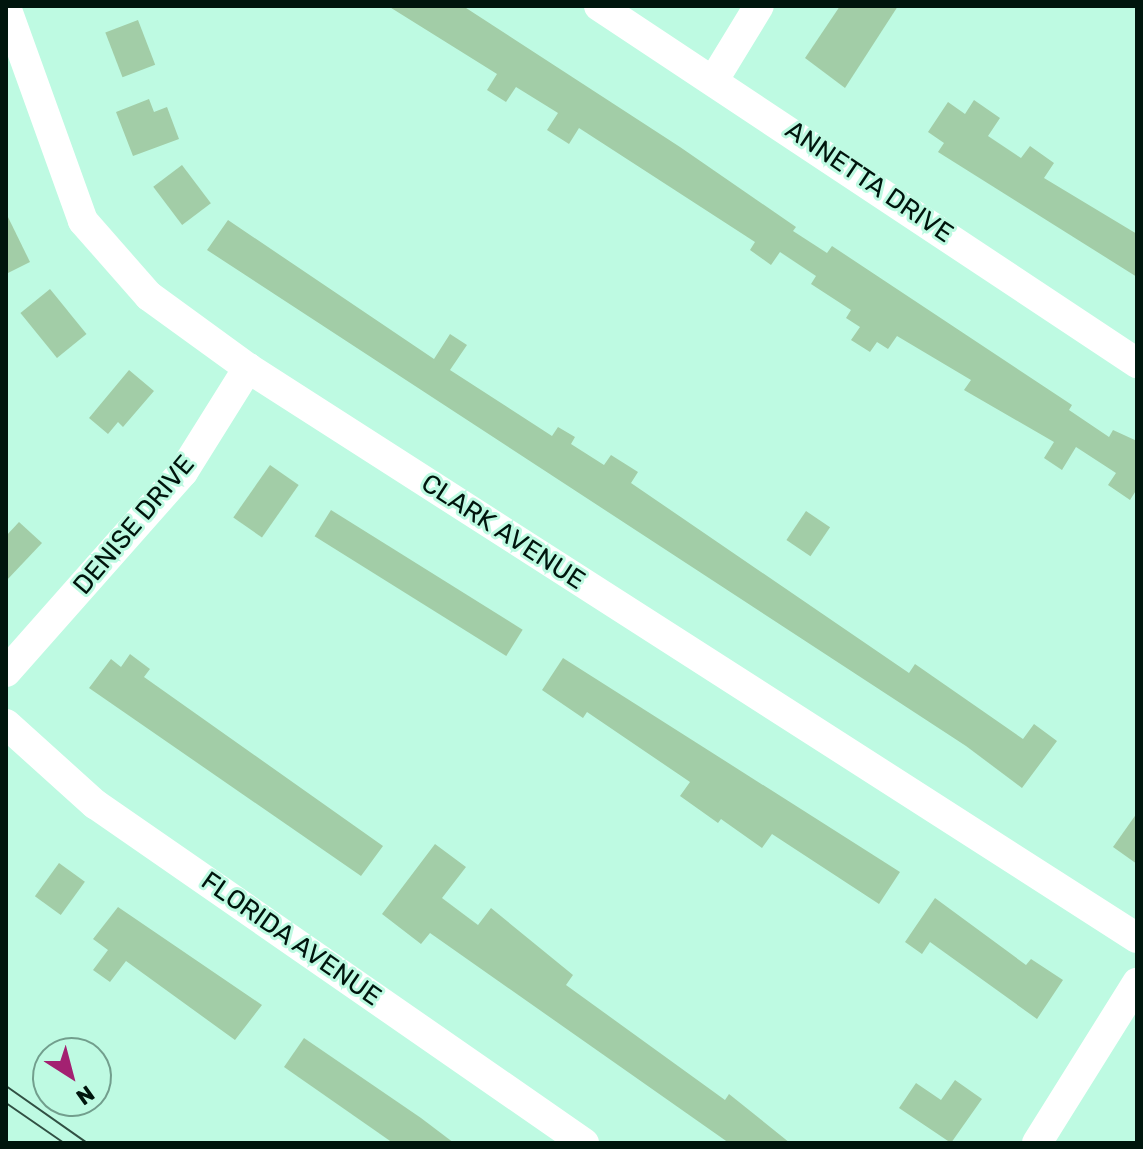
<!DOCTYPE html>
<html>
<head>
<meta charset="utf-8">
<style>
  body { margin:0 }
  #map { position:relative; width:1143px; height:1149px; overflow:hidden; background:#befae2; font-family:Rubik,sans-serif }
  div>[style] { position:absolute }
  .building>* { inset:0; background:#a2cda7; transform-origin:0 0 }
  .minor>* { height:30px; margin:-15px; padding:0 15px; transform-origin:15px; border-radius:15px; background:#fff }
  .tram>* { height:2px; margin:-1px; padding:0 1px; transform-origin:1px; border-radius:1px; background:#315043 }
  span { translate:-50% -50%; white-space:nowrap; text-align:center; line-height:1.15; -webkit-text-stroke:6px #befae2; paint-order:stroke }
  .street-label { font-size:26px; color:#00150d }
  .frame { position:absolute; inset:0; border:8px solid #00150d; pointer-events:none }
  .north { position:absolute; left:32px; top:1037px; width:80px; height:80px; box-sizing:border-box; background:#befae2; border:2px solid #729e8d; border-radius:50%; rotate:144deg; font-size:22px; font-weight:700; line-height:32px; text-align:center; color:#00150d }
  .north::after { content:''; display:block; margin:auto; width:28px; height:36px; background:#a32171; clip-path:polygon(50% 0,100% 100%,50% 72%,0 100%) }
</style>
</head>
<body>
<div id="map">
  <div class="building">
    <i style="clip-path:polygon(388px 6px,463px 6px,680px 147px,796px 227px,793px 231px,827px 253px,832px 246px,1072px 405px,1069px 410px,1109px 437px,1113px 430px,1137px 441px,1137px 489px,1130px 500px,1108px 485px,1116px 473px,1076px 447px,1062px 470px,1044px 458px,1054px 442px,964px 390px,971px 380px,897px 336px,888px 349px,877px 342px,870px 352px,851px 340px,860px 327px,846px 318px,851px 310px,811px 284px,816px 276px,780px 252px,771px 265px,750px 250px,755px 242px,579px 128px,569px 144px,547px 130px,558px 113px,516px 87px,506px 102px,487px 90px,497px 74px)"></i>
    <i style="clip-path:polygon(840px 6px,898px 6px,845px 88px,805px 58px)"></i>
    <i style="left:138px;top:20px;width:48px;height:35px;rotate:69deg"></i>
    <i style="clip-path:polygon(149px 99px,154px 112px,167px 107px,179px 139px,133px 156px,116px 112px)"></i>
    <i style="clip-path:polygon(974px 100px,1000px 118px,988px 136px,1021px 158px,1030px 146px,1054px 163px,1044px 178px,1137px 234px,1137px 277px,938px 152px,944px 143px,928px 132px,948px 102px,965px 114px)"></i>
    <i style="left:182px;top:165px;width:48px;height:36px;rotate:53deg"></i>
    <i style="clip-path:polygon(6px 213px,30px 262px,6px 274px)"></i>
    <i style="clip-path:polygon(228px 220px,434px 359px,450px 334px,467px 345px,450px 370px,552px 436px,558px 427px,575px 437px,571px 444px,604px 465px,611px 455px,638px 472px,631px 483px,909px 673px,915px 664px,1023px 739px,1034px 724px,1057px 741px,1022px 788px,966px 746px,207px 250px)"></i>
    <i style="left:50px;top:289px;width:58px;height:38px;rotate:51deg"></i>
    <i style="clip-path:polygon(129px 370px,154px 391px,123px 427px,118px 422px,108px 434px,89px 418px)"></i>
    <i style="left:270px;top:465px;width:35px;height:64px;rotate:35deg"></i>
    <i style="left:331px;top:510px;width:226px;height:31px;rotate:32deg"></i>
    <i style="left:806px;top:511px;width:29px;height:35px;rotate:34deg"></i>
    <i style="clip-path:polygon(19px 522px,42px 543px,6px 581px,6px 536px)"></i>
    <i style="clip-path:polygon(130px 654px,150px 669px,144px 677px,383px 846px,361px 876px,89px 688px,111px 659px,121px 667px)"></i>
    <i style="clip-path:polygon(563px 658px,900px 872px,879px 904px,772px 834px,762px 848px,721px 819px,718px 823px,680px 796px,690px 782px,587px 712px,583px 718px,542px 690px)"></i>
    <i style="clip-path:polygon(1137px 813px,1137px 864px,1113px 847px)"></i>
    <i style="clip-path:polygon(435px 844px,466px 867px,442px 898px,478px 925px,491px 908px,573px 975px,566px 985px,725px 1100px,729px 1094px,790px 1143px,729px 1143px,430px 933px,421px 944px,382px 914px)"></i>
    <i style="left:59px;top:863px;width:32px;height:41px;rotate:36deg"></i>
    <i style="clip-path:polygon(935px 898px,1026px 965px,1031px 959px,1063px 980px,1037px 1019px,930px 942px,922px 954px,905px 942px)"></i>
    <i style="clip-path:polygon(118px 907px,262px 1005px,235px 1040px,126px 961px,110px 982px,93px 970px,108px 950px,93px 939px)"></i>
    <i style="clip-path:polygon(304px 1038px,421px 1118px,454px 1143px,393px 1143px,284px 1067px)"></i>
    <i style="clip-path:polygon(955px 1080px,982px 1099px,951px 1143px,899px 1108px,916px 1083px,941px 1100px)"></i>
  </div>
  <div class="minor">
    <i style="left:599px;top:6px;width:646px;rotate:33.57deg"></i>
    <i style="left:6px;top:7px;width:227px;rotate:70.2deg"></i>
    <i style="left:83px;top:221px;width:100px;rotate:48.7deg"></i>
    <i style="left:149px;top:296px;width:122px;rotate:36deg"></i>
    <i style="left:248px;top:368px;width:1056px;rotate:32.67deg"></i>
    <i style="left:715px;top:78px;width:84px;rotate:-58.6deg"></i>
    <i style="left:6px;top:672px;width:267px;rotate:-48.5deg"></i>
    <i style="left:183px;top:472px;width:123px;rotate:-58deg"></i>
    <i style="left:6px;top:724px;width:120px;rotate:42deg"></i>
    <i style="left:95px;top:804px;width:595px;rotate:34.73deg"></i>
    <i style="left:1037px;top:1143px;width:189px;rotate:-58deg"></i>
  </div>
  <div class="tram">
    <i style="left:6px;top:1086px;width:99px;rotate:35.1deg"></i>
    <i style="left:6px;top:1103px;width:70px;rotate:34.6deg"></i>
  </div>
  <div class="street-label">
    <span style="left:869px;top:182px;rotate:34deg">ANNETTA DRIVE</span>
    <span style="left:134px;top:525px;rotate:-50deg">DENISE DRIVE</span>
    <span style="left:503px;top:532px;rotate:33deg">CLARK AVENUE</span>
    <span style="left:291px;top:939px;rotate:35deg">FLORIDA AVENUE</span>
  </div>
  <div class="frame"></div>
  <div class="north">N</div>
</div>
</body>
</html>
